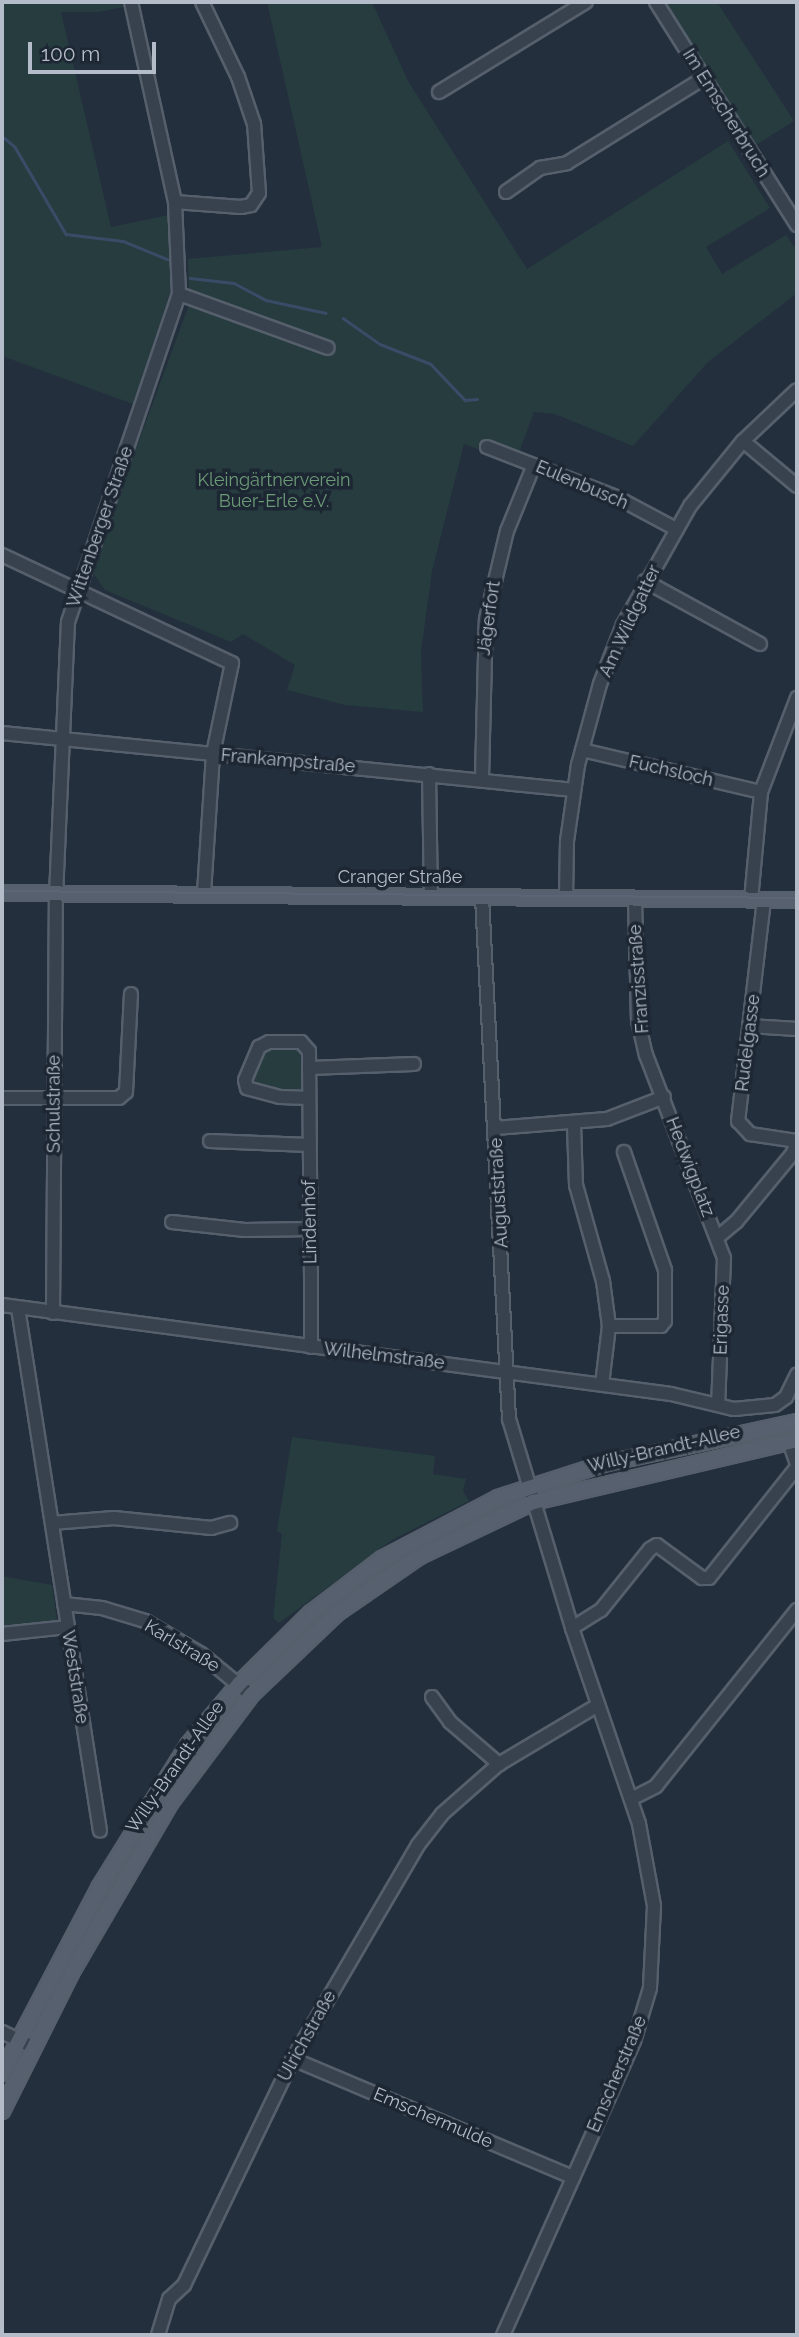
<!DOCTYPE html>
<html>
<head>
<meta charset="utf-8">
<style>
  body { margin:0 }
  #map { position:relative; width:799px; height:2337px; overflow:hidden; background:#242f3e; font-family:Raleway,sans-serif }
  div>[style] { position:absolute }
  .green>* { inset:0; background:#263c3f }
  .stream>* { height:2.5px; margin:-1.25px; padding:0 1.25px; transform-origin:1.25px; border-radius:1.25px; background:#394c67 }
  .roads { filter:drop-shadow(2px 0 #565f6c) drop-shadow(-2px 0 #565f6c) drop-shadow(0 2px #565f6c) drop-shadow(0 -2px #565f6c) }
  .minor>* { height:12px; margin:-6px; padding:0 6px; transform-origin:6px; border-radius:6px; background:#38414e }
  .major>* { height:14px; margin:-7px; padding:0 7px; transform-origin:7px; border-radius:7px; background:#56606e }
  .tram>* { height:2px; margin:-1px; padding:0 1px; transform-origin:1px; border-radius:1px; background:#5a6575 }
  span { translate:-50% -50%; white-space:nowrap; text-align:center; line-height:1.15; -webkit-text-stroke:7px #1d2633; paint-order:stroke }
  .street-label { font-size:18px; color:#b4bcc9 }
  .park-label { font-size:18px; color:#6b9a76 }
  .frame { position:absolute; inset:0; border:4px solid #b4bcc9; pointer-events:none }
  .scale { position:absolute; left:28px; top:42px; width:128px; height:32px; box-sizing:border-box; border:4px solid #b4bcc9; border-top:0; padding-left:9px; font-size:21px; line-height:24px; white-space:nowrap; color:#b4bcc9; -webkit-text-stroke:5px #1d2633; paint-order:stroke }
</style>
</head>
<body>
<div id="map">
  <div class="green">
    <i style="clip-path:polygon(2px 2px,122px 2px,123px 7px,98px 12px,61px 12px,111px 227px,169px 215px,172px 287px,133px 404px,2px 356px)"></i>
    <i style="clip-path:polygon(267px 2px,372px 2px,408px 81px,527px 269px,728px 141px,770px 208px,706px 247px,722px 274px,786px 235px,797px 251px,797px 293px,708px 362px,633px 446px,555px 414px,534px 412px,515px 463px,464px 444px,432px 571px,421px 652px,423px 712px,345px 705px,287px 690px,295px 665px,243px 634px,231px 642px,105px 590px,91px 570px,189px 305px,188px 259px,322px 247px)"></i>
    <i style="clip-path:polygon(665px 2px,717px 2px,794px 121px,756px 145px)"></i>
    <i style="clip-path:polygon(300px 1046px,302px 1095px,249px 1085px,263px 1048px)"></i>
    <i style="clip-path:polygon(292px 1437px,435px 1456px,433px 1474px,466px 1479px,463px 1491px,469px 1501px,392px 1540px,279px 1623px,273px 1618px,282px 1534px,277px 1531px)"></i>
    <i style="clip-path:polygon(2px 1576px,52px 1585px,57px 1621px,2px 1626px)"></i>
  </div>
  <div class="stream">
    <i style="left:2px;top:136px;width:17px;rotate:40deg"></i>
    <i style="left:15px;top:147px;width:101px;rotate:59.6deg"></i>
    <i style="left:66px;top:234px;width:57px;rotate:7deg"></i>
    <i style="left:123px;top:241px;width:48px;rotate:22.2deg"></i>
    <i style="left:190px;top:278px;width:44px;rotate:6.5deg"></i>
    <i style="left:234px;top:283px;width:36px;rotate:28deg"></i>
    <i style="left:266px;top:300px;width:61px;rotate:12.2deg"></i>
    <i style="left:343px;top:318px;width:45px;rotate:35.1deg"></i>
    <i style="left:380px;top:344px;width:55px;rotate:21.4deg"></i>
    <i style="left:431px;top:364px;width:50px;rotate:46.6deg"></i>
    <i style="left:465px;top:400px;width:12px;rotate:-5deg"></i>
  </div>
  <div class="roads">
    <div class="minor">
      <i style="left:656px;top:2px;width:264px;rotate:57.7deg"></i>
      <i style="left:439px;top:92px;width:172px;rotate:-31.5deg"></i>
      <i style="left:506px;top:192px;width:42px;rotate:-35.2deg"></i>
      <i style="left:540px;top:168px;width:27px;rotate:-10deg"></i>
      <i style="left:567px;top:163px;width:161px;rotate:-31.8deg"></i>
      <i style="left:175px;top:202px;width:66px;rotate:4.3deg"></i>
      <i style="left:241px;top:207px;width:10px;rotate:-11deg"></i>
      <i style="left:251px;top:205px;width:14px;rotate:-56deg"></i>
      <i style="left:259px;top:193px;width:69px;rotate:-94.1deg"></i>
      <i style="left:254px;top:124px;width:50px;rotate:-108.8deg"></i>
      <i style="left:238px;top:77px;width:83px;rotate:-115.6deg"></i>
      <i style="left:179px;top:294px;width:158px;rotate:19.9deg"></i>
      <i style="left:743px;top:441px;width:70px;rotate:39.8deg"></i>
      <i style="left:487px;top:447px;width:138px;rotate:21.2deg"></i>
      <i style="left:616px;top:497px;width:68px;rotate:28.1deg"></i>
      <i style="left:2px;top:555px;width:254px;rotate:25.2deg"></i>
      <i style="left:232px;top:663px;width:93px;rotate:101.8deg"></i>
      <i style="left:213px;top:754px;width:141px;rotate:93.7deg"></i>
      <i style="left:645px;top:581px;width:131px;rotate:28.7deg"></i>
      <i style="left:2px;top:733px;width:575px;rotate:5.69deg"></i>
      <i style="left:582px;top:750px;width:184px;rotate:13.2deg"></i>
      <i style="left:429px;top:774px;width:124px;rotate:89.1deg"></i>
      <i style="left:482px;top:778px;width:159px;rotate:-88.6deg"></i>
      <i style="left:486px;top:619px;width:90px;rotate:-76.6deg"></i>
      <i style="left:507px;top:531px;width:71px;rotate:-67.8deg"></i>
      <i style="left:482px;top:897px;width:523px;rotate:87.04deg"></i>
      <i style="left:509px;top:1419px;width:218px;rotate:73.2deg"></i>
      <i style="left:572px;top:1628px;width:207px;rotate:71.1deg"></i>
      <i style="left:639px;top:1824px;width:83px;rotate:79.6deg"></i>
      <i style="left:654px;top:1906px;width:82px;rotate:92.8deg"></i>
      <i style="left:650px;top:1988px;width:55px;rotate:106.8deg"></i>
      <i style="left:634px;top:2041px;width:322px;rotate:114deg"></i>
      <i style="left:566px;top:898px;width:57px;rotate:-89deg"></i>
      <i style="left:567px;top:841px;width:77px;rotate:-81.8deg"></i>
      <i style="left:578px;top:765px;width:84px;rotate:-74.8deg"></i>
      <i style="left:600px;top:684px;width:63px;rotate:-68.7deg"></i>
      <i style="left:623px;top:625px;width:137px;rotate:-60.6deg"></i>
      <i style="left:690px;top:506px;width:84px;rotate:-50.8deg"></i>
      <i style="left:743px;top:441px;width:74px;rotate:-43.4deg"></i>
      <i style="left:635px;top:899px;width:122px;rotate:88.6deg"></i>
      <i style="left:638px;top:1021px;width:35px;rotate:77deg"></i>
      <i style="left:646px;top:1055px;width:217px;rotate:69deg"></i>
      <i style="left:724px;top:1258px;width:147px;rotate:92.3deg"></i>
      <i style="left:751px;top:900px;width:108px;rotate:-84.7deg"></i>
      <i style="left:761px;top:792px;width:101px;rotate:-69deg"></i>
      <i style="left:764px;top:900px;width:223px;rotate:96.7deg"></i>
      <i style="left:738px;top:1121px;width:18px;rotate:47deg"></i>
      <i style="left:750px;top:1134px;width:48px;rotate:8.5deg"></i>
      <i style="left:749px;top:1026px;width:48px;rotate:3.6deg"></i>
      <i style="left:309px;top:1068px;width:105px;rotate:-2.2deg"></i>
      <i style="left:2px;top:1098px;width:117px"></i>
      <i style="left:119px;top:1098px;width:9px;rotate:-41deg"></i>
      <i style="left:126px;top:1092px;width:98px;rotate:-87.1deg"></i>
      <i style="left:309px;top:1098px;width:29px;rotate:-178deg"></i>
      <i style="left:280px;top:1097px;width:34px;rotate:-165deg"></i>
      <i style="left:247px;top:1088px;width:8px;rotate:-104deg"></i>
      <i style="left:245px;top:1080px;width:36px;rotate:-67deg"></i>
      <i style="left:259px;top:1047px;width:11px;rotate:-27deg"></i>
      <i style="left:269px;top:1042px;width:32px"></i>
      <i style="left:301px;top:1042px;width:12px;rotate:48deg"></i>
      <i style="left:309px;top:1051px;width:224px;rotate:89.5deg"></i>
      <i style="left:311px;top:1275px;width:72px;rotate:90deg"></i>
      <i style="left:574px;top:1125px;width:60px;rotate:88.1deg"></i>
      <i style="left:576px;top:1185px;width:100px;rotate:74.3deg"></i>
      <i style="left:603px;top:1281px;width:45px;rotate:82.4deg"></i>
      <i style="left:609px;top:1326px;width:59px;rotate:96.8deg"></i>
      <i style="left:495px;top:1128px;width:112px;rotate:-4.6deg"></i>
      <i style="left:607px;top:1119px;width:61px;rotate:-21.1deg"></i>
      <i style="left:210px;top:1141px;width:99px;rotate:2.3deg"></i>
      <i style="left:172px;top:1222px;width:73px;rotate:6.3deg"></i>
      <i style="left:245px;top:1230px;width:66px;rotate:-0.9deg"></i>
      <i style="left:718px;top:1237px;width:23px;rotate:-40deg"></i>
      <i style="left:736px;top:1222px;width:89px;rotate:-50.4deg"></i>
      <i style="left:793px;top:1153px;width:13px;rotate:-72deg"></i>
      <i style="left:2px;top:1305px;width:675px;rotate:7.58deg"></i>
      <i style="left:671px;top:1394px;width:65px;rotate:13.4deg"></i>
      <i style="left:734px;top:1409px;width:41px;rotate:-5.6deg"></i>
      <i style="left:775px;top:1405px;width:14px;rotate:-36deg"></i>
      <i style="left:786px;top:1397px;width:25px;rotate:-64deg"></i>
      <i style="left:18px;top:1308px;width:529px;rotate:81.09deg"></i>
      <i style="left:53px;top:1313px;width:417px;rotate:-89.6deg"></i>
      <i style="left:56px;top:896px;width:274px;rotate:-87.5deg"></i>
      <i style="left:68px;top:622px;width:346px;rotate:-71.3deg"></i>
      <i style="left:179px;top:294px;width:92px;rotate:-92.5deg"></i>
      <i style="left:175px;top:202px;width:205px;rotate:-102.4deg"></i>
      <i style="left:609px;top:1326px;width:52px"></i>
      <i style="left:661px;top:1326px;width:6px;rotate:-51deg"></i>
      <i style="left:665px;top:1321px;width:51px;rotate:-90deg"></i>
      <i style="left:665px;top:1270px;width:125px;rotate:-109.2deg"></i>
      <i style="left:789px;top:1441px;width:24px;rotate:71deg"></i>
      <i style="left:52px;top:1523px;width:62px;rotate:-4.6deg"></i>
      <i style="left:114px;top:1518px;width:98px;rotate:5.9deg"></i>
      <i style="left:211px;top:1528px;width:20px;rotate:-15deg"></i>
      <i style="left:64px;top:1604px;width:38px;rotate:6deg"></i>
      <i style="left:102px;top:1608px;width:45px;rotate:16.8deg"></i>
      <i style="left:145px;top:1621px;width:65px;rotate:30.5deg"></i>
      <i style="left:201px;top:1654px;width:65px;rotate:39.4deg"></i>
      <i style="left:572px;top:1628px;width:34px;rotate:-32deg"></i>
      <i style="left:601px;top:1610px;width:78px;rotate:-51.2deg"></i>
      <i style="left:650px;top:1549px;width:8px;rotate:-30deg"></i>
      <i style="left:657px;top:1545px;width:56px;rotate:36.3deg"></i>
      <i style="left:702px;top:1578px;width:7px"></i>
      <i style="left:709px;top:1578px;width:142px;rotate:-51.6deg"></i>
      <i style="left:2px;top:1634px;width:65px;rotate:-6.1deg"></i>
      <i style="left:432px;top:1697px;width:31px;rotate:54deg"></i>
      <i style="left:450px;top:1722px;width:65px;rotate:40.6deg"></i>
      <i style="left:631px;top:1799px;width:28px;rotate:-27deg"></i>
      <i style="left:656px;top:1786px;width:226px;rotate:-51.3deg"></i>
      <i style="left:2px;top:2032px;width:34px;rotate:26deg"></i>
      <i style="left:293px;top:2059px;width:304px;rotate:22.9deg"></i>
      <i style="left:158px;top:2335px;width:38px;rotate:-73deg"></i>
      <i style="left:169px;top:2299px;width:21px;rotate:-43deg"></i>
      <i style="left:184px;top:2285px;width:251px;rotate:-64.3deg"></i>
      <i style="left:293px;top:2059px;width:248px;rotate:-59.7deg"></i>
      <i style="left:418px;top:1845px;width:39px;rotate:-52deg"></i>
      <i style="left:442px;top:1814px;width:76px;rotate:-41.3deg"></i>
      <i style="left:499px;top:1764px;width:115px;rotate:-30.8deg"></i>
    </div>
    <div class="major">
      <i style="left:2px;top:893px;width:795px;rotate:0.5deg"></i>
      <i style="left:2px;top:2073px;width:209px;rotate:-62.3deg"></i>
      <i style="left:99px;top:1888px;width:168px;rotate:-58.1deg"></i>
      <i style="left:188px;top:1745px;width:80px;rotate:-50.1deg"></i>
      <i style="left:239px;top:1684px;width:101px;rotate:-44.6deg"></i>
      <i style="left:311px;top:1613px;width:89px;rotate:-37.3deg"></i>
      <i style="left:382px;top:1559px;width:131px;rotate:-27.7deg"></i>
      <i style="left:498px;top:1498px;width:110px;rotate:-17.9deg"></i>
      <i style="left:603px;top:1464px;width:198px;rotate:-12.2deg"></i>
      <i style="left:2px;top:2111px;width:154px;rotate:-63.4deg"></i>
      <i style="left:71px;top:1973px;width:198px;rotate:-59.7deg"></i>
      <i style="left:171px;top:1802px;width:134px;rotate:-53.2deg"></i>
      <i style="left:251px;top:1695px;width:119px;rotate:-43.6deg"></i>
      <i style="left:337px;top:1613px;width:101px;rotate:-34.5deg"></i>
      <i style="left:420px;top:1556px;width:125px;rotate:-25.5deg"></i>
      <i style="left:533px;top:1502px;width:271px;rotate:-13.2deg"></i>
    </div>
  </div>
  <div class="tram">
    <i style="left:2px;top:891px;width:795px;rotate:0.5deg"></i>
  </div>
  <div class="street-label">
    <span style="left:726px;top:113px;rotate:58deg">Im Emscherbruch</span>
    <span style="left:582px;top:485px;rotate:23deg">Eulenbusch</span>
    <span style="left:100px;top:527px;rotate:-71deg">Wittenberger Straße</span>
    <span style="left:489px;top:618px;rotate:-82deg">Jägerfort</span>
    <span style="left:630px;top:621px;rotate:-65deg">Am Wildgatter</span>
    <span style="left:288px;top:761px;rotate:5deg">Frankampstraße</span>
    <span style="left:671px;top:771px;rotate:13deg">Fuchsloch</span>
    <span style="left:400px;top:877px">Cranger Straße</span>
    <span style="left:639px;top:979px;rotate:-94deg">Franzisstraße</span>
    <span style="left:748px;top:1043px;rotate:-83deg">Rudelgasse</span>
    <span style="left:54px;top:1104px;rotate:-90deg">Schulstraße</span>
    <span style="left:690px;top:1167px;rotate:69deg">Hedwigplatz</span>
    <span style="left:499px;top:1193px;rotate:-93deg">Auguststraße</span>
    <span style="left:310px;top:1222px;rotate:-91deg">Lindenhof</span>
    <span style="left:722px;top:1320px;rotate:-88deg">Erigasse</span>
    <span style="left:384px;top:1356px;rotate:7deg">Wilhelmstraße</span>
    <span style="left:664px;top:1449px;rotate:-13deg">Willy-Brandt-Allee</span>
    <span style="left:182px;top:1646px;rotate:31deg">Karlstraße</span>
    <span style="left:75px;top:1677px;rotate:81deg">Weststraße</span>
    <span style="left:175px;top:1767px;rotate:-55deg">Willy-Brandt-Allee</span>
    <span style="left:307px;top:2036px;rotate:-61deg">Ulrichstraße</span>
    <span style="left:617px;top:2074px;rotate:-67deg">Emscherstraße</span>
    <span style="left:433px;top:2118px;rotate:23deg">Emschermulde</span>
  </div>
  <div class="park-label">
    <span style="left:274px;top:491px">Kleingärtnerverein<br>Buer-Erle e.V.</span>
  </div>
  <div class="frame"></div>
  <div class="scale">100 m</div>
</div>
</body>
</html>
